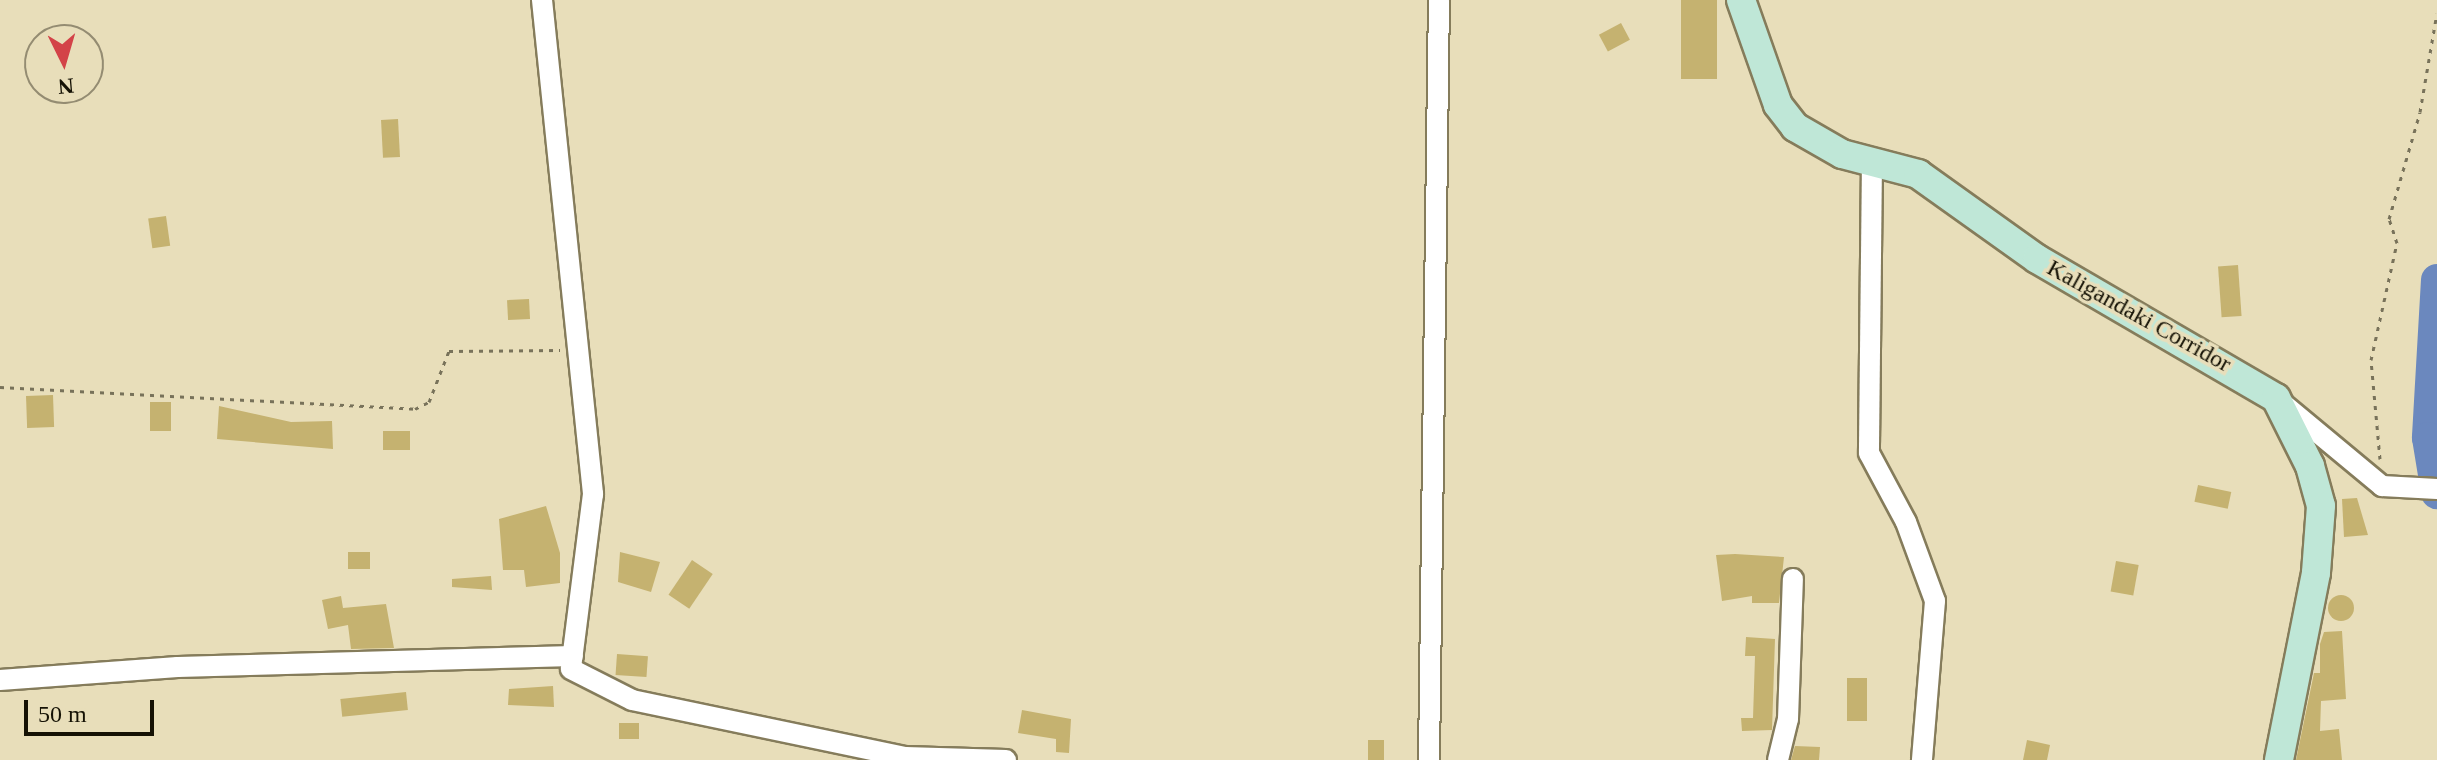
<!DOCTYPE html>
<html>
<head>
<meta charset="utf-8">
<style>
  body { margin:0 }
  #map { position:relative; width:2437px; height:760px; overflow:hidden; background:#e8deba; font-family:Georgia,serif }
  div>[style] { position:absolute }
  .river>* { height:32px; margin:-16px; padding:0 16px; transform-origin:16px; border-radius:16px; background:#6b88be }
  .building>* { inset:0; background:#c5b270; transform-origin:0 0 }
  .round { border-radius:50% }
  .path>* { height:3px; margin-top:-1.5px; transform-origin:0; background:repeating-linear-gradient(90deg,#78725a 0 4px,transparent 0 10px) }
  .roads { filter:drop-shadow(2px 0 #857c5b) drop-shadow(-2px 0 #857c5b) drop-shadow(0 2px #857c5b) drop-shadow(0 -2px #857c5b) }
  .street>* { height:20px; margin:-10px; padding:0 10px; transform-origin:10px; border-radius:10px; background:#fff }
  .secondary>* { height:28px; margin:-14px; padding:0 14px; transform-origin:14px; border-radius:14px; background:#bfe7d7 }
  span { translate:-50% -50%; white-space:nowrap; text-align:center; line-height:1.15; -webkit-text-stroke:7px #e8deba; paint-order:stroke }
  .street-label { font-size:24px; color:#151205 }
  .north { position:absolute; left:24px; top:24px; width:80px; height:80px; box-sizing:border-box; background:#e8deba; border:2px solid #948c72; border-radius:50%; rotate:175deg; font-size:22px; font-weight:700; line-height:32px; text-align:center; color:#151205 }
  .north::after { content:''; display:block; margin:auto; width:28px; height:36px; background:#d34348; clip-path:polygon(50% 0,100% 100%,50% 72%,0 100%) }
  .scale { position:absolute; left:24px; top:700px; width:130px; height:36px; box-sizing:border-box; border:4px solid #151205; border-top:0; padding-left:10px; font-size:24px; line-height:28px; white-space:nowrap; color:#151205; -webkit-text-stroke:6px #e8deba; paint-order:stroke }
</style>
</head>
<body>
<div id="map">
  <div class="river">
    <i style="left:2437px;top:280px;width:158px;rotate:93.3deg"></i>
    <i style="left:2428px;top:438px;width:56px;rotate:80.7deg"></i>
  </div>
  <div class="building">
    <i style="left:1681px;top:0;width:36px;height:79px"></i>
    <i style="left:1621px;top:23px;width:19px;height:25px;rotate:62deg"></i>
    <i style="left:398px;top:119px;width:38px;height:17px;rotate:87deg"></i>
    <i style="left:166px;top:216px;width:30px;height:18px;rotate:82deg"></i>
    <i style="left:2238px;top:265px;width:51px;height:20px;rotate:86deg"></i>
    <i style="left:529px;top:299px;width:20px;height:22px;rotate:87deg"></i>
    <i style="left:53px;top:395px;width:32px;height:27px;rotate:88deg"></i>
    <i style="left:150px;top:402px;width:21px;height:29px"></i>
    <i style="clip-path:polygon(219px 406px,291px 422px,332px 421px,333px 449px,217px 439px)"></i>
    <i style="left:383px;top:431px;width:27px;height:19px"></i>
    <i style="left:2198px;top:485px;width:34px;height:17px;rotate:12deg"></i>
    <i style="clip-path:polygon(2357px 498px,2368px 535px,2344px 537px,2342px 499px)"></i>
    <i style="clip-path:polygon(546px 506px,560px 553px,560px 583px,526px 587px,524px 570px,503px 570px,499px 519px)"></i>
    <i style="left:370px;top:552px;width:17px;height:22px;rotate:90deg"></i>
    <i style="clip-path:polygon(620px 552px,660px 562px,651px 592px,618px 582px)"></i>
    <i style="clip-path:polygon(1735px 554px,1784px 557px,1779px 603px,1752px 603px,1752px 596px,1722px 601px,1716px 555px)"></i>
    <i style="left:692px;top:560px;width:25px;height:42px;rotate:34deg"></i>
    <i style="left:2116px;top:561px;width:23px;height:31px;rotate:10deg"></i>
    <i style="clip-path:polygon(491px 576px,492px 590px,452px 587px,452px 579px)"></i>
    <i class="round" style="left:2328px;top:595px;width:26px;height:26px"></i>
    <i style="clip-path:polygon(341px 596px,343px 608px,386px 604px,394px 648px,351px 649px,348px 625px,328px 629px,322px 600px)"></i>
    <i style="clip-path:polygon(2342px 631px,2346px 699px,2321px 701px,2320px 731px,2339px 729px,2342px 760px,2296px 760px,2314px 673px,2320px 673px,2320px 644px,2324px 632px)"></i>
    <i style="clip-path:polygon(1746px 637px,1775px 639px,1772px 730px,1742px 731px,1741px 718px,1753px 718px,1755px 656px,1745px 656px)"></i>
    <i style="left:617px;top:654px;width:31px;height:21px;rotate:4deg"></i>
    <i style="left:1847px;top:678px;width:20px;height:43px"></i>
    <i style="clip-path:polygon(553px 686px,554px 707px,508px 705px,509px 689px)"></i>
    <i style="left:406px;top:692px;width:18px;height:66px;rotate:84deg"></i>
    <i style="clip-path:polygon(1022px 710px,1071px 719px,1069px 753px,1056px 752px,1056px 739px,1018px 733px)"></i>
    <i style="left:619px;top:723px;width:20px;height:16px"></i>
    <i style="left:1368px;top:740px;width:16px;height:20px"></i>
    <i style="clip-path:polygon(2027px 740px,2050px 745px,2047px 760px,2023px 760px)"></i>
    <i style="clip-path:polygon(1795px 746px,1820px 747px,1819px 760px,1791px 760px)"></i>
  </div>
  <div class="path">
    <i style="left:0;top:387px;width:416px;rotate:3deg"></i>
    <i style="left:415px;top:409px;width:16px;rotate:-27deg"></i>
    <i style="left:429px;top:402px;width:55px;rotate:-68.6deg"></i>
    <i style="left:449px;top:351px;width:111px;rotate:-0.5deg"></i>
    <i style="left:2380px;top:459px;width:99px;rotate:-95.2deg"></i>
    <i style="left:2371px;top:360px;width:120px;rotate:-77.5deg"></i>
    <i style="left:2397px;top:243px;width:25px;rotate:-108deg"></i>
    <i style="left:2389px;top:219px;width:111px;rotate:-73.8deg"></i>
    <i style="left:2420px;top:112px;width:100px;rotate:-80.3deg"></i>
  </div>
  <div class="roads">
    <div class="street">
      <i style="left:542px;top:0;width:497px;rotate:84.1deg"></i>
      <i style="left:593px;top:494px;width:176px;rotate:97.2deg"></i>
      <i style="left:571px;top:669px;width:68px;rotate:26.9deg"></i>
      <i style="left:632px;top:700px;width:279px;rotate:11.8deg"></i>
      <i style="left:905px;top:757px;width:101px;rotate:1.7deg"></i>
      <i style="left:1872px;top:160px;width:293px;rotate:90.6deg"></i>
      <i style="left:1869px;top:453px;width:78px;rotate:61.8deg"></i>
      <i style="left:1906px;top:522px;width:84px;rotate:69.8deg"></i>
      <i style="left:1935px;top:601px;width:160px;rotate:94.7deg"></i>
      <i style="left:2276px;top:398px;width:138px;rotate:39.7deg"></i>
      <i style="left:2382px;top:486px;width:55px;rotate:3.1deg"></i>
      <i style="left:0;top:680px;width:178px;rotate:-4.2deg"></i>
      <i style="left:178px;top:667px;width:395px;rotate:-1.6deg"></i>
      <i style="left:1429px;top:760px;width:760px;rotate:-89.25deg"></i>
      <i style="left:1778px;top:760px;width:42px;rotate:-76.3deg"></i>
      <i style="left:1788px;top:719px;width:140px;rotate:-88deg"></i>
    </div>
    <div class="secondary">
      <i style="left:1741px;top:0;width:111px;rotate:70.6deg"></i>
      <i style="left:1778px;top:105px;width:28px;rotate:52deg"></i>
      <i style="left:1795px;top:127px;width:54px;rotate:29.9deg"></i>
      <i style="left:1842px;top:154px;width:79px;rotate:14.7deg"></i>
      <i style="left:1918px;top:174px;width:146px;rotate:35.5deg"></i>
      <i style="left:2037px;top:259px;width:276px;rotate:30.2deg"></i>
      <i style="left:2276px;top:398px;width:76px;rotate:63.4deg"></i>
      <i style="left:2310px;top:466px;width:41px;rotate:74.6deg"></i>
      <i style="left:2321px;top:506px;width:67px;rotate:94.3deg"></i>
      <i style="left:2316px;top:573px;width:191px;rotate:101.2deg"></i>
    </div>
  </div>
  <div class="street-label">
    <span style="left:2139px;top:316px;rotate:29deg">Kaligandaki Corridor</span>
  </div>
  <div class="north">N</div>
  <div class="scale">50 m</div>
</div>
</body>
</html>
